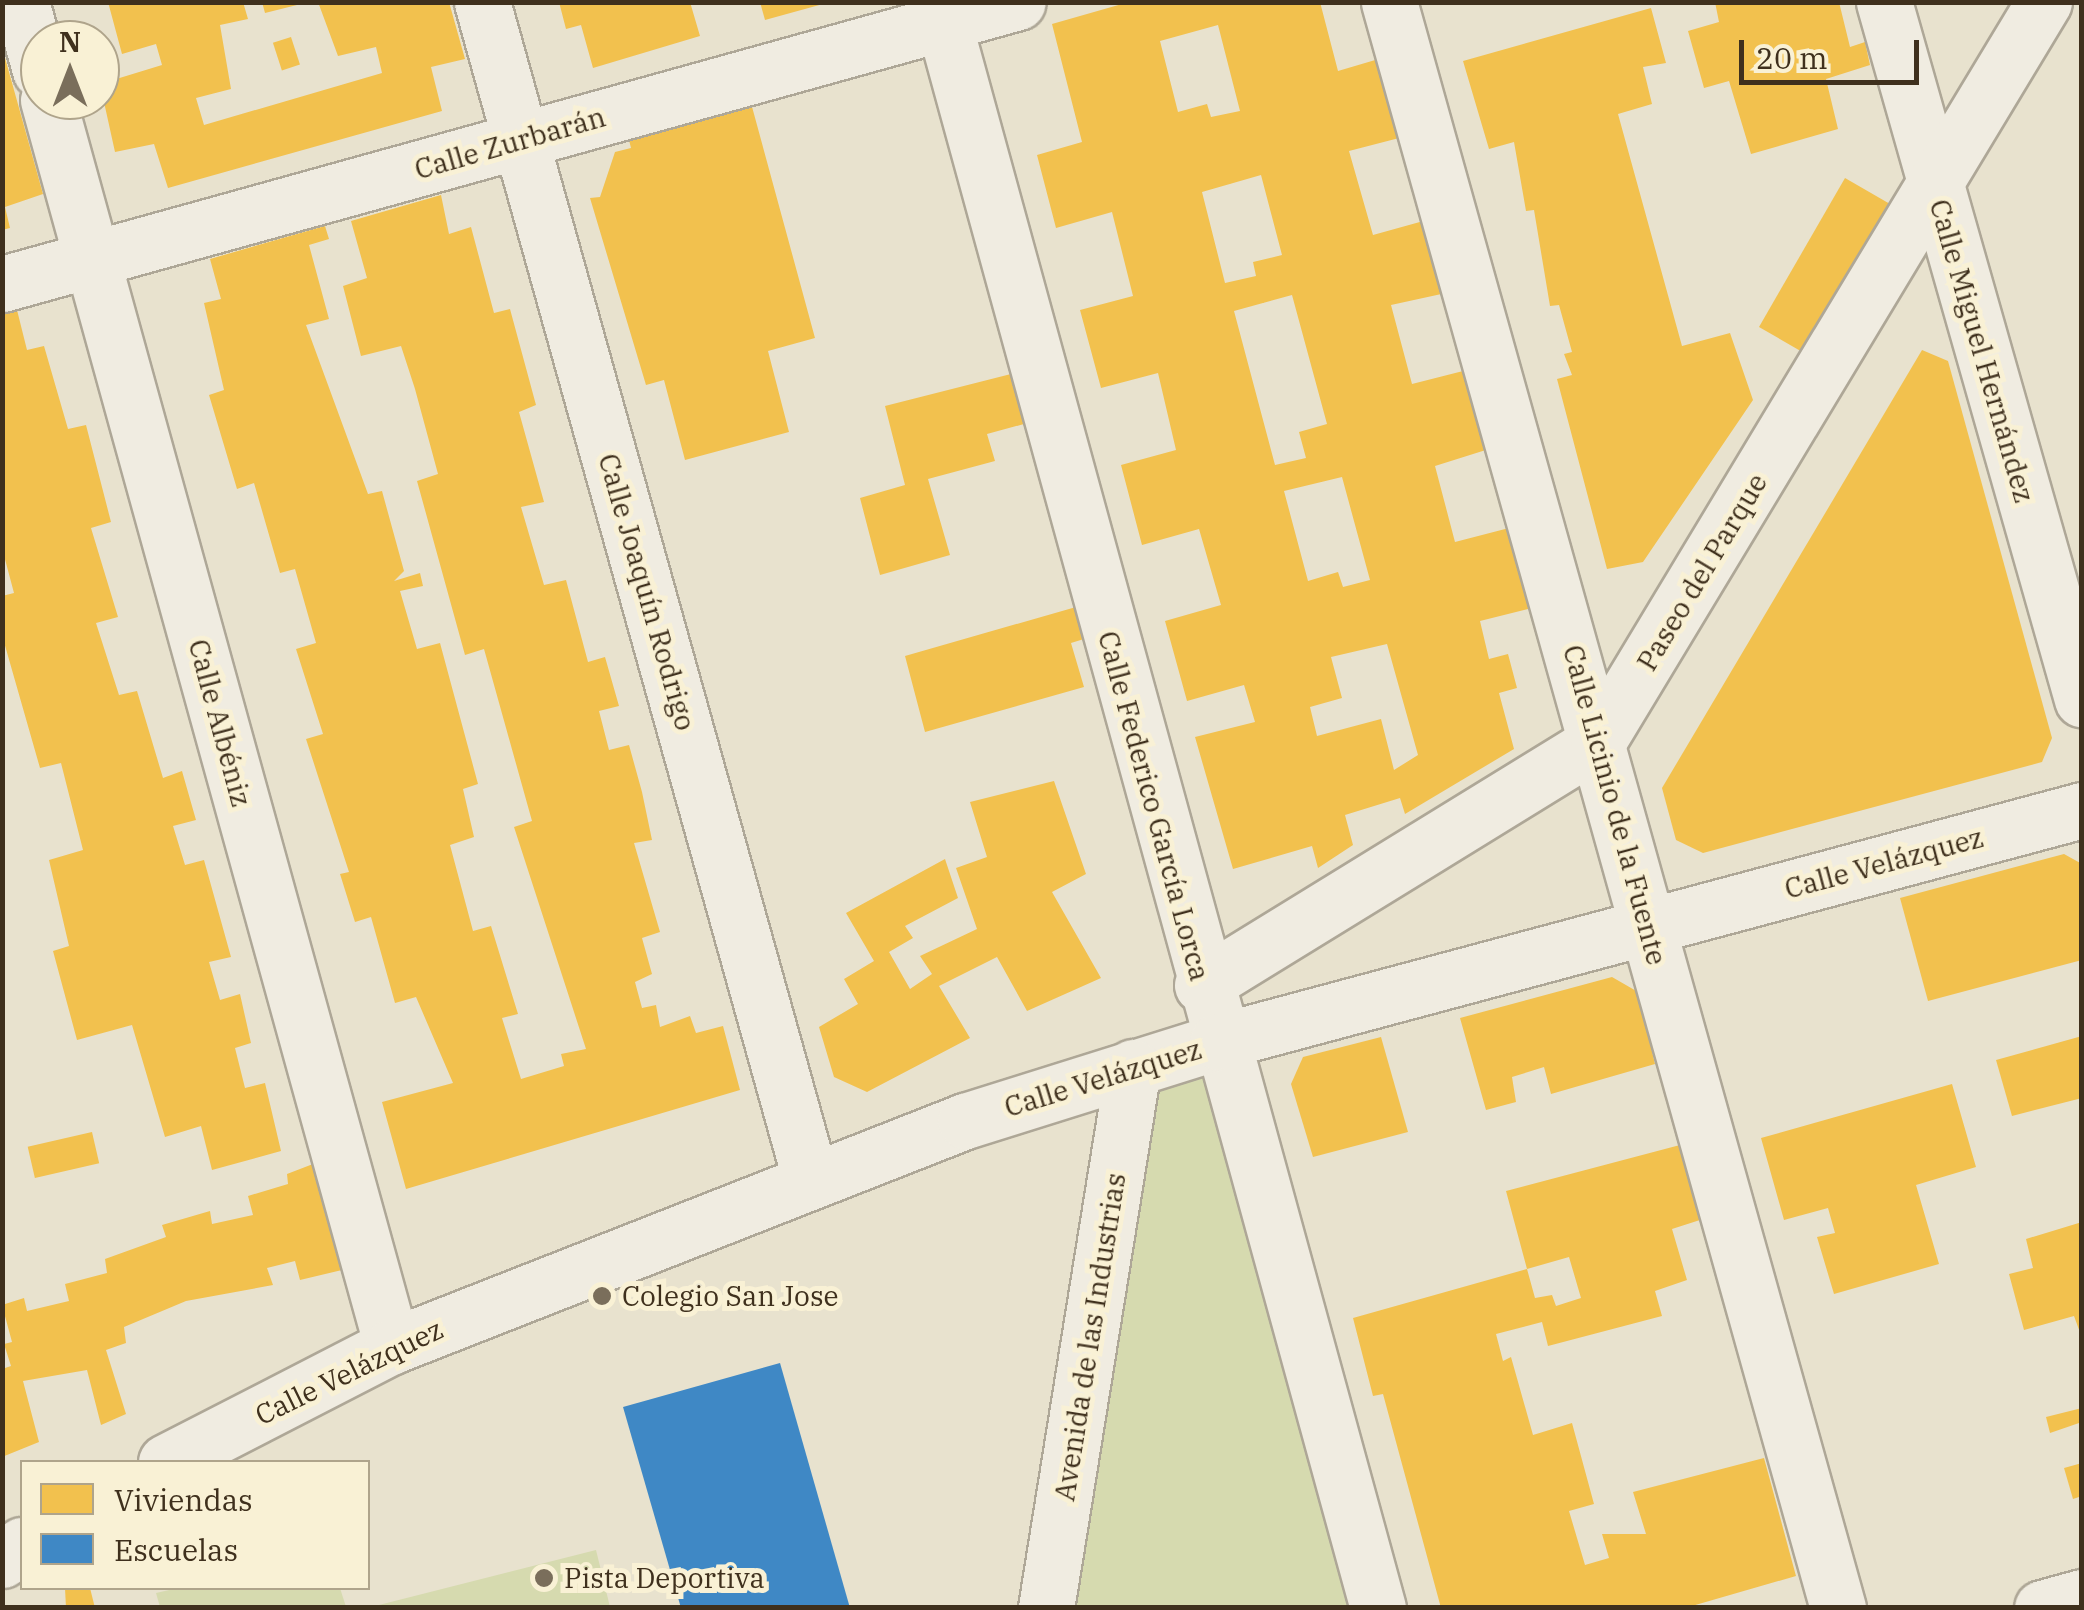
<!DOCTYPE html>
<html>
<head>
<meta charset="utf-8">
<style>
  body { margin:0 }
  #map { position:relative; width:2084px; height:1610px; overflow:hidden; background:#e8e2ce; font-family:"IBM Plex Serif",serif }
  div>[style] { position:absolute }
  .green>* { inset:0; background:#d6daaf }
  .homes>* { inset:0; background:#f2c14e; transform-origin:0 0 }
  .schools>* { inset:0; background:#3f88c5 }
  .roads { filter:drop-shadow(2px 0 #aea797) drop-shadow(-2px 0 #aea797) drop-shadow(0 2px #aea797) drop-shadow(0 -2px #aea797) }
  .street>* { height:55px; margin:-27.5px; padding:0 27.5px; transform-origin:27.5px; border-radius:27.5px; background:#f0ece1 }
  .dots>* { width:28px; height:28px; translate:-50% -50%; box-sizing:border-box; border:5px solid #f9f1d5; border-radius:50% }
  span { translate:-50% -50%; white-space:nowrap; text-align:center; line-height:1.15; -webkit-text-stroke:10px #f9f1d5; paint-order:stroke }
  .street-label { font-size:28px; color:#3f301d }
  .poi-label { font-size:28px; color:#3f301d }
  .left { translate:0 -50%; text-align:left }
  .frame { position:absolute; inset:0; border:5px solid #3f301d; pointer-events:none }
  .legend { position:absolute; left:20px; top:1460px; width:350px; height:130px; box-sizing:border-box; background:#f9f1d5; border:2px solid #afa48b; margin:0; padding:12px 18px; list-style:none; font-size:30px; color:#3f301d }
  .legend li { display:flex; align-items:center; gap:20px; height:50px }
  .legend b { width:50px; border:2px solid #afa48b }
  .north { position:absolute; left:20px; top:20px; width:100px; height:100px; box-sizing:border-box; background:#f9f1d5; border:2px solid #afa48b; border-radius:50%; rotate:0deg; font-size:28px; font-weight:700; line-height:40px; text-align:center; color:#3f301d }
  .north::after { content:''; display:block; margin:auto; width:35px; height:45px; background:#7a6e5b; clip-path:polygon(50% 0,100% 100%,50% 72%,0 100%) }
  .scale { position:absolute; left:1739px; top:40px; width:180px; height:45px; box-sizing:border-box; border:5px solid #3f301d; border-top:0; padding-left:12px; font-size:30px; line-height:35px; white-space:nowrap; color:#3f301d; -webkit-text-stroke:8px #f9f1d5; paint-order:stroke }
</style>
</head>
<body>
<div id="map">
  <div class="green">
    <i style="clip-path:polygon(1217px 1042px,1378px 1607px,1046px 1608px,1133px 1067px)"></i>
    <i style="clip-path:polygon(596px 1550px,610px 1607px,375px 1606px)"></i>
    <i style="clip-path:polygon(178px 1588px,340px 1588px,346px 1607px,160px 1607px,156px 1593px)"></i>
  </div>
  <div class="homes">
    <i style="clip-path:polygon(108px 2px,243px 2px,248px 19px,220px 25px,231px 89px,196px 98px,204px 125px,382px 73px,376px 47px,338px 56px,318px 2px,449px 2px,465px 59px,431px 67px,442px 111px,168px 188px,154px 144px,115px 152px,100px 84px,162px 65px,156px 44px,122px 54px)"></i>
    <i style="clip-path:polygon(262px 2px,301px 2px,301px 4px,265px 13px)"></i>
    <i style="clip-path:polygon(559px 2px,690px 2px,700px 36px,593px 68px,581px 25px,566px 29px)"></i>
    <i style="clip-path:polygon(760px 2px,823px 2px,823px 4px,765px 20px)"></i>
    <i style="clip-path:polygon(evenodd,1129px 2px,1320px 2px,1338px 71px,1382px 58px,1403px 137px,1349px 151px,1373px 235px,1427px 220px,1446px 293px,1391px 305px,1412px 384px,1467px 370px,1489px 449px,1435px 466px,1455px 542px,1509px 528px,1532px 608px,1480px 621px,1489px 659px,1508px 654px,1517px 688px,1499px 693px,1514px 749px,1405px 814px,1400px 798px,1345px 815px,1353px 845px,1318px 868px,1312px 846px,1233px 869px,1195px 737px,1255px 722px,1244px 685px,1187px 701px,1165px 621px,1221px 605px,1199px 529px,1142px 545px,1121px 465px,1176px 450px,1158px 373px,1101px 388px,1080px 310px,1133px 296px,1112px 212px,1056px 228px,1037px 155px,1082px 142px,1052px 24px,1129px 2px,1218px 25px,1240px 111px,1211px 117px,1207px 104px,1178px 112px,1160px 41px,1218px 25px,1129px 2px,1261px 175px,1282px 255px,1253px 262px,1256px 276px,1225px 283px,1202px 192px,1261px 175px,1129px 2px,1292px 295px,1327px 424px,1299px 432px,1306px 458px,1275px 465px,1234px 311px,1292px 295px,1129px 2px,1342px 477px,1370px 580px,1343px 587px,1338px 572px,1308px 581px,1284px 491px,1342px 477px,1129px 2px,1387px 644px,1418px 755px,1394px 770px,1381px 719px,1317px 736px,1310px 707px,1342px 698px,1331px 657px,1387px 644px)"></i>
    <i style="clip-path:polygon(1715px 2px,1839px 2px,1850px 47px,1865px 42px,1870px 65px,1826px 79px,1838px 129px,1751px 154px,1729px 81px,1704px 88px,1688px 31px,1719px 22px)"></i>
    <i style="clip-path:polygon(1651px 8px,1666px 63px,1643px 67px,1652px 104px,1618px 114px,1682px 346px,1730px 333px,1753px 400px,1643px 562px,1607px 569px,1557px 379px,1572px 375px,1564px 354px,1572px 352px,1559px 305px,1550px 306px,1534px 210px,1526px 211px,1514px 142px,1489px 149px,1463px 61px)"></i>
    <i style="left:291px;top:37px;width:29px;height:19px;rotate:72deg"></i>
    <i style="clip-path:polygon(2px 47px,43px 194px,5px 207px,10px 228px,2px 230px)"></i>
    <i style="clip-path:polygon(751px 103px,815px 338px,768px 351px,789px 432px,685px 460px,664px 380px,646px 385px,590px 198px,600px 197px,615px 152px,631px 148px,628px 136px)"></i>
    <i style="left:1845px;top:178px;width:51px;height:172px;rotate:30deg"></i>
    <i style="clip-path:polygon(441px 195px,449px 234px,471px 227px,494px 313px,510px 309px,536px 405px,519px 412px,544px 502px,521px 507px,544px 585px,566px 580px,588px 662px,605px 657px,619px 706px,599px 711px,609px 750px,629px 745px,642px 792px,652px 840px,634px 843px,660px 932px,642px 938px,652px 974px,635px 982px,642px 1008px,656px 1005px,660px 1027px,690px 1016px,696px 1033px,723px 1026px,740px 1090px,406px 1189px,382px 1102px,453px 1083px,416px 997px,395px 1003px,371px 917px,355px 922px,340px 874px,349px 872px,306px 739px,323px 734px,296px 649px,316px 643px,295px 569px,280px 573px,254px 483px,237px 489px,209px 395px,224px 390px,204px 303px,221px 299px,210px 259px,325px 226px,329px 239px,309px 245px,329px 319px,306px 325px,368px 494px,382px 491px,404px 571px,394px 581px,420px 573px,423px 586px,400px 591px,417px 649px,440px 643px,478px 784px,463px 789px,474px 837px,450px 845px,473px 931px,491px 926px,518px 1014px,502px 1018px,521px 1079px,564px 1066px,561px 1054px,586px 1049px,514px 827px,532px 821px,484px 649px,465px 655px,417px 481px,438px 474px,415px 389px,401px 346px,361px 356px,343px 286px,367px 278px,351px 221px)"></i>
    <i style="clip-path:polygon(17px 310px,27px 350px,44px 346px,68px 429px,86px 425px,111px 522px,91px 528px,118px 617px,96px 623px,119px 695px,137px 691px,163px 778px,182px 771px,196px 820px,173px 826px,185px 865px,204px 860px,231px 957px,209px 962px,220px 1000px,240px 994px,251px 1043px,235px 1048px,245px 1088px,265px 1083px,281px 1151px,212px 1170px,201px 1126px,165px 1137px,132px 1025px,77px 1040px,53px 951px,69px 946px,49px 860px,83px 850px,61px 763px,40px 768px,2px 635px,2px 596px,14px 593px,2px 548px,2px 315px)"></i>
    <i style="clip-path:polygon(1922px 350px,1948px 361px,2052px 738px,2042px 762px,1703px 853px,1676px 840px,1662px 788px)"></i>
    <i style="clip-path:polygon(1011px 374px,1024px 424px,987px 434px,995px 461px,928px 479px,950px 555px,880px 575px,860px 498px,905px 485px,885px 406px)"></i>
    <i style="clip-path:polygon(1076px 607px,1084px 639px,1071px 643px,1084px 687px,925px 732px,905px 656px)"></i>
    <i style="clip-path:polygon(1054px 781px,1086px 874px,1052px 892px,1101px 978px,1027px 1011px,997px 957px,939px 986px,970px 1038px,867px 1092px,834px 1077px,819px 1027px,858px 1004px,844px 979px,874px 961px,846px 913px,945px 859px,958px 898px,905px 926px,913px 938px,889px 952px,910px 989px,932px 974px,920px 956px,977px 929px,956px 868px,987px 857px,970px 802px)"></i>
    <i style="clip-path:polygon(2064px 854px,2082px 864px,2082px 960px,1928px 1001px,1900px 898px)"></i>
    <i style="clip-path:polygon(1612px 977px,1638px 992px,1655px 1064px,1551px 1094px,1544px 1067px,1512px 1077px,1516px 1102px,1486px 1110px,1460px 1018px)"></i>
    <i style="clip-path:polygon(2082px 1036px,2082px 1098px,2012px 1116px,1996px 1060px)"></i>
    <i style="clip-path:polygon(1381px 1037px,1408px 1132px,1313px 1157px,1291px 1084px,1303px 1057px)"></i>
    <i style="clip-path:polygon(1952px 1084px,1976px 1167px,1916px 1185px,1939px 1264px,1834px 1294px,1817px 1237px,1835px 1233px,1828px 1208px,1784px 1220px,1761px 1138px)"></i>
    <i style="left:92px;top:1132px;width:32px;height:66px;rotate:77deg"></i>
    <i style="clip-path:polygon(1680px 1145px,1700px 1220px,1672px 1229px,1687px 1280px,1655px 1291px,1662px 1316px,1548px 1346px,1542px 1322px,1496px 1334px,1503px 1361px,1511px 1357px,1533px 1435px,1572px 1423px,1594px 1504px,1569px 1511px,1585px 1565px,1609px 1558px,1602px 1534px,1646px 1534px,1633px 1492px,1764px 1458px,1796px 1576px,1685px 1608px,1441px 1608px,1383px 1394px,1373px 1396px,1353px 1318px,1527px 1269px,1535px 1298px,1552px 1295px,1556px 1306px,1581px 1298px,1569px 1257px,1527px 1269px,1506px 1191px)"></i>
    <i style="clip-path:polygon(313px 1164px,342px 1270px,300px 1280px,295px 1261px,267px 1268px,273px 1285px,186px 1301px,124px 1327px,126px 1343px,106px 1350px,126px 1414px,101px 1425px,87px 1370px,23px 1381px,39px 1442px,2px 1457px,2px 1369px,11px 1366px,4px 1344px,12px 1342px,2px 1305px,24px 1298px,27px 1311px,69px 1301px,65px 1284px,107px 1273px,105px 1259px,166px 1237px,162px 1225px,210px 1211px,212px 1224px,253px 1215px,248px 1196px,288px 1184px,287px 1174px)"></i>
    <i style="clip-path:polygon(2082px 1222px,2082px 1338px,2074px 1316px,2024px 1330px,2009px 1274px,2033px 1268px,2026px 1239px)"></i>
    <i style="clip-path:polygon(2082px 1408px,2082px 1422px,2050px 1433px,2046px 1417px)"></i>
    <i style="clip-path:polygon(2082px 1463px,2082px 1496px,2073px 1499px,2064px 1468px)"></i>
    <i style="clip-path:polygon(65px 1588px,90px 1588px,95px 1608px,66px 1608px)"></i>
  </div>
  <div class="schools">
    <i style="clip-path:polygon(780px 1363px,850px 1608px,681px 1608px,623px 1407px)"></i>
  </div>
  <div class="roads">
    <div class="street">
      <i style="left:21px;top:2px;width:71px;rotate:74.4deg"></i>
      <i style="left:482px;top:2px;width:1224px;rotate:74.41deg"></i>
      <i style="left:938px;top:2px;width:1665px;rotate:74.68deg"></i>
      <i style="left:1389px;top:2px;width:1668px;rotate:74.38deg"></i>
      <i style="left:1884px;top:2px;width:725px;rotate:74.14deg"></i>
      <i style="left:48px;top:100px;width:1293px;rotate:74.57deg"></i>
      <i style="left:2px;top:284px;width:1054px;rotate:-15.51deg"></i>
      <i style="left:1202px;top:985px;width:465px;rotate:-31.6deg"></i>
      <i style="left:1598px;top:741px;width:863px;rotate:-58.89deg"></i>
      <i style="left:166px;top:1462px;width:254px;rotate:-27.2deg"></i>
      <i style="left:392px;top:1346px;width:616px;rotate:-21.44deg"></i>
      <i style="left:965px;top:1121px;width:264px;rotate:-17.4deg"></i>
      <i style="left:1217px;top:1042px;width:896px;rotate:-15.01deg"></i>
      <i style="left:2px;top:1560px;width:25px;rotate:-37deg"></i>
      <i style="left:1046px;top:1608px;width:548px;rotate:-80.86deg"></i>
      <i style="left:2042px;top:1608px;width:41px;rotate:-15.4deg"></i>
    </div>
  </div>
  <div class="dots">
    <i style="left:602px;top:1296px;background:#7a6e5b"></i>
    <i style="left:544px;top:1578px;background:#7a6e5b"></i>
  </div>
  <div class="street-label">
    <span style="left:510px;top:143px;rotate:-16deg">Calle Zurbarán</span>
    <span style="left:1982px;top:351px;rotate:74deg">Calle Miguel Hernández</span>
    <span style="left:1702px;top:572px;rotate:-59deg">Paseo del Parque</span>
    <span style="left:647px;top:592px;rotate:74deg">Calle Joaquín Rodrigo</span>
    <span style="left:220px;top:723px;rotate:75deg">Calle Albéniz</span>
    <span style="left:1615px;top:805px;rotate:75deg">Calle Licinio de la Fuente</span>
    <span style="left:1154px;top:806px;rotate:75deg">Calle Federico García Lorca</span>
    <span style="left:1884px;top:863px;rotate:-15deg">Calle Velázquez</span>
    <span style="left:1103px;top:1078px;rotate:-17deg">Calle Velázquez</span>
    <span style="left:1090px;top:1337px;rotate:-81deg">Avenida de las Industrias</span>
    <span style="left:349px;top:1372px;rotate:-26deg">Calle Velázquez</span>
  </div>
  <div class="poi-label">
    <span class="left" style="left:622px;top:1296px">Colegio San Jose</span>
    <span class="left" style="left:564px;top:1578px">Pista Deportiva</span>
  </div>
  <div class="frame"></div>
  <ul class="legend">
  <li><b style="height:28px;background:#f2c14e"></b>Viviendas</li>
  <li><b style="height:28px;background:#3f88c5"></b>Escuelas</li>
  </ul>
  <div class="north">N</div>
  <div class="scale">20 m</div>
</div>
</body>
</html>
